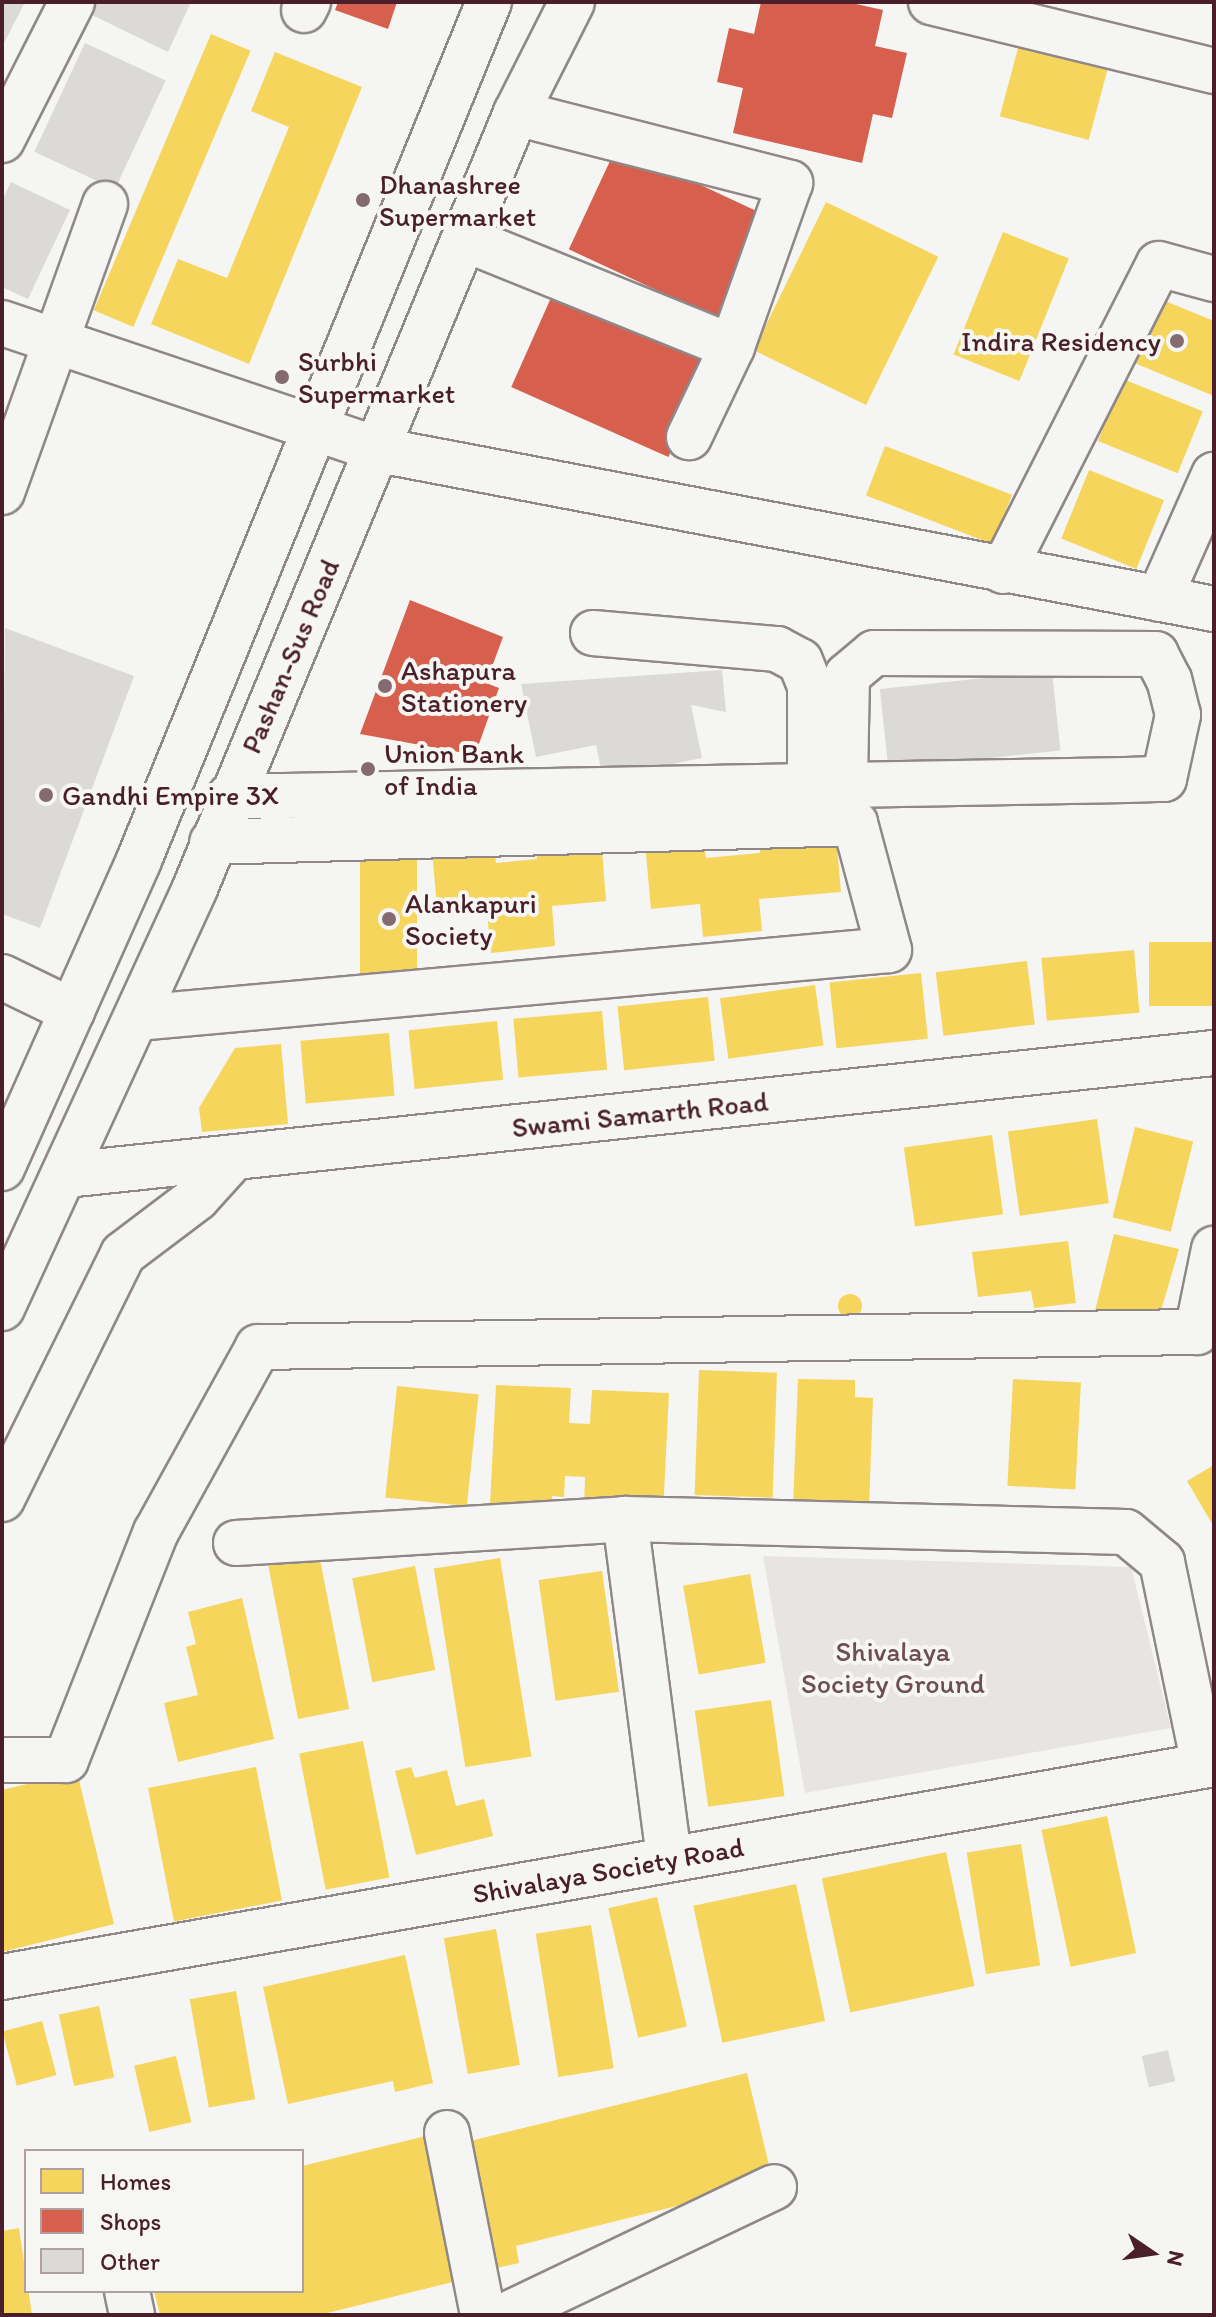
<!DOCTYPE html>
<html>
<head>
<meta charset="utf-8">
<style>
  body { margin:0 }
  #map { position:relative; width:1216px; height:2317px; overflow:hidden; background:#f5f5f3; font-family:Itim,sans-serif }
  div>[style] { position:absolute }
  .green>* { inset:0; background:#e8e4e2 }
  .homes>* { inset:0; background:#f6d55c; transform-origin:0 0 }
  .round { border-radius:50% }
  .shops>* { inset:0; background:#d6604d; transform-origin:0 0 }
  .building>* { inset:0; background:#dcdad9; transform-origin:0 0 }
  .roads { filter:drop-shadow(2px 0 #8f8788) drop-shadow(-2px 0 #8f8788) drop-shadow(0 2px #8f8788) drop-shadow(0 -2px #8f8788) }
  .minor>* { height:44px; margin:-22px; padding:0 22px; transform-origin:22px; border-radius:22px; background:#f5f5f3 }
  .major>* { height:44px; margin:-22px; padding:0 22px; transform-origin:22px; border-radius:22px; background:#f5f5f3 }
  .dots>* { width:22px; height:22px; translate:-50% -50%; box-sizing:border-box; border:4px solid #f6f6f2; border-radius:50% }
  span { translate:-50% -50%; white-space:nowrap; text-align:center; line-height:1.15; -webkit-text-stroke:8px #f6f6f2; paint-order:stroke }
  .poi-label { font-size:28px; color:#4a1f2b }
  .left { translate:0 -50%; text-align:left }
  .right { translate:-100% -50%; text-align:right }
  .street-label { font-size:28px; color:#4a1f2b }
  .park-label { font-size:28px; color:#6f4d56 }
  .frame { position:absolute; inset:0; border:4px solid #4a1f2b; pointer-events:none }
  .legend { position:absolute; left:24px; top:2149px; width:280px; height:144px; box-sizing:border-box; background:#f6f6f2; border:2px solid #b1a0a2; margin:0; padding:10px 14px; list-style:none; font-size:24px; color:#4a1f2b }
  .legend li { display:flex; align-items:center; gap:16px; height:40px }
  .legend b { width:40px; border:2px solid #b1a0a2 }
  .north { position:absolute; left:1112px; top:2213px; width:80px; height:80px; -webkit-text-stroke:6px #f6f6f2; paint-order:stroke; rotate:103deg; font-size:22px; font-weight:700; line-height:32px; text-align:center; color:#4a1f2b }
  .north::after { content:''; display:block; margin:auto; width:28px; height:36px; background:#4a1f2b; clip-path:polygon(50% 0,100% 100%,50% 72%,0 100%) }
</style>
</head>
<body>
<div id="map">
  <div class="green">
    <i style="clip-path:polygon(763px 1556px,1131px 1567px,1171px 1728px,805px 1793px)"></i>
  </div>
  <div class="homes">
    <i style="left:211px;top:34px;width:43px;height:300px;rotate:23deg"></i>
    <i style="left:1021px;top:37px;width:92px;height:82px;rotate:15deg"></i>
    <i style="clip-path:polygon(275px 52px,362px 87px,249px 364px,151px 324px,178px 259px,227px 278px,289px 127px,251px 111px)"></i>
    <i style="left:826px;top:202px;width:125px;height:165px;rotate:26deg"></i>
    <i style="left:1003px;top:232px;width:71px;height:132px;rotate:22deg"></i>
    <i style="clip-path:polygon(1158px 298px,1214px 321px,1214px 396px,1132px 362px)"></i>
    <i style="left:1123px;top:379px;width:86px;height:67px;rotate:22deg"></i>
    <i style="left:885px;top:446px;width:136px;height:53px;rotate:21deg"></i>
    <i style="left:1089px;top:470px;width:81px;height:74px;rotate:22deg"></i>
    <i style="clip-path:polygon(835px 825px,841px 892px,759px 899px,762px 931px,703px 937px,700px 904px,651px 909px,645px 843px,703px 837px,706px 858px,760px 853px,758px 832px)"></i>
    <i style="clip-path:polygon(601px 836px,606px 901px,552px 906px,555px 946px,491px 953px,487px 913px,438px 917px,432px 851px,494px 845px,496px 863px,537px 859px,535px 842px)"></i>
    <i style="left:417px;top:858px;width:120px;height:57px;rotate:90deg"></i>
    <i style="left:1214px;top:942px;width:64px;height:65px;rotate:90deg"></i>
    <i style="left:1134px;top:950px;width:63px;height:93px;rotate:85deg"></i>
    <i style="left:1027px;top:961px;width:64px;height:92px;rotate:83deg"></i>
    <i style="left:921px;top:973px;width:66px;height:92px;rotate:84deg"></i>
    <i style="left:815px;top:985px;width:61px;height:96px;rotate:82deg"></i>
    <i style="left:708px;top:997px;width:64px;height:91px;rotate:84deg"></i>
    <i style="left:602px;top:1011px;width:59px;height:89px;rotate:85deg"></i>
    <i style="left:497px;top:1021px;width:59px;height:89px;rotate:84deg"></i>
    <i style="left:389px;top:1033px;width:63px;height:89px;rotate:85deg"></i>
    <i style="clip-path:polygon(281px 1044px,288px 1124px,202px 1132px,199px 1108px,235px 1048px)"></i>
    <i style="left:1097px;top:1119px;width:85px;height:90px;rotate:82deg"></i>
    <i style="left:1135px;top:1127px;width:60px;height:93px;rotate:14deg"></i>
    <i style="left:992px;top:1135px;width:80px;height:89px;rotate:82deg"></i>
    <i style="clip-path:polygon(1114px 1234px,1179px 1249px,1158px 1321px,1093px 1319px)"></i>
    <i style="clip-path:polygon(1068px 1241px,1076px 1303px,1034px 1308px,1031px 1291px,978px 1297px,972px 1252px)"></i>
    <i class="round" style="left:838px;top:1294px;width:24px;height:24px"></i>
    <i style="left:699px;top:1370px;width:78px;height:125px;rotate:2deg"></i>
    <i style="clip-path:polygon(798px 1379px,855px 1380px,855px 1397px,873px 1398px,869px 1508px,793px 1506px)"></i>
    <i style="left:1013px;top:1379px;width:68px;height:107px;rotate:3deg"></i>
    <i style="clip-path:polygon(496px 1385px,571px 1388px,569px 1423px,590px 1424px,592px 1390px,669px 1393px,663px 1513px,584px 1509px,585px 1477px,565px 1476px,564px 1497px,552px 1496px,551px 1508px,490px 1505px)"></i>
    <i style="left:397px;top:1386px;width:82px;height:112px;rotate:6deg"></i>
    <i style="clip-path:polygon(1214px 1465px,1214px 1527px,1187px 1481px)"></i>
    <i style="left:319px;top:1554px;width:158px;height:52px;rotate:79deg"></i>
    <i style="left:500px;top:1558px;width:201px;height:67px;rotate:81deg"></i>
    <i style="left:415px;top:1566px;width:106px;height:64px;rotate:79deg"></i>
    <i style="left:602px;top:1571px;width:122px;height:64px;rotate:82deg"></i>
    <i style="left:750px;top:1574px;width:90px;height:68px;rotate:80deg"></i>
    <i style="clip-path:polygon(242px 1598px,274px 1739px,178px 1762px,164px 1703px,198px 1695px,186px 1647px,196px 1644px,188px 1612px)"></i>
    <i style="left:771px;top:1700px;width:97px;height:77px;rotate:82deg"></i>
    <i style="left:363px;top:1741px;width:139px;height:65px;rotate:79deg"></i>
    <i style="left:256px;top:1767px;width:136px;height:110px;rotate:79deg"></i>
    <i style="clip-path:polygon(411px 1767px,415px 1778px,447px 1770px,456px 1806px,484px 1799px,493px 1836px,416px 1855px,395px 1771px)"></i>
    <i style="clip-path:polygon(77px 1772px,114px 1924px,2px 1952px,2px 1790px)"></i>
    <i style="left:1107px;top:1816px;width:140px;height:67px;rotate:78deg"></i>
    <i style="left:1021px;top:1844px;width:123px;height:55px;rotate:81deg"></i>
    <i style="left:946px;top:1852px;width:137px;height:127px;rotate:78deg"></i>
    <i style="left:796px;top:1884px;width:140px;height:105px;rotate:78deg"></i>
    <i style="left:657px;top:1897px;width:133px;height:50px;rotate:77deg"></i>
    <i style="left:591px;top:1925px;width:145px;height:56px;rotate:81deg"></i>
    <i style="left:496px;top:1929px;width:138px;height:53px;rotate:80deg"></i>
    <i style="clip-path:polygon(405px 1955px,433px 2083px,395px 2092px,393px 2081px,288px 2104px,263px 1987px)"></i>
    <i style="left:236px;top:1991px;width:110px;height:47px;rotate:80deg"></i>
    <i style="left:99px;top:2006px;width:73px;height:41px;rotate:78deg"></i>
    <i style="left:42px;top:2021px;width:56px;height:41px;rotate:75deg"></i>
    <i style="left:176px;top:2056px;width:68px;height:43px;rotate:77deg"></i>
    <i style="clip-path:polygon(747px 2073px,773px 2182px,516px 2246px,519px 2263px,492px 2269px,462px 2143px)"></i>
    <i style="clip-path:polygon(430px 2135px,465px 2279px,319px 2315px,160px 2315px,154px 2291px,302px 2291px,302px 2166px)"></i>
    <i style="clip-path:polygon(19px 2228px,32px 2315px,2px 2315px,2px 2231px)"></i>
  </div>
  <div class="shops">
    <i style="clip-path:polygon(338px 2px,397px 2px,388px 29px,335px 10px)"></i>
    <i style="clip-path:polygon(761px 2px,847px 2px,883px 10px,875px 46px,907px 53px,892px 118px,873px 114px,862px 163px,733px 133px,743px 88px,717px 82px,729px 28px,754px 34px)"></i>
    <i style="left:617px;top:146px;width:171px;height:114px;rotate:25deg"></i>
    <i style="left:558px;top:282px;width:172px;height:115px;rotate:24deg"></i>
    <i style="clip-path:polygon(410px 600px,503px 637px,486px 683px,499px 688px,475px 755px,360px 734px)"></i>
  </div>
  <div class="building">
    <i style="clip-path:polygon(2px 2px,25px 2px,2px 47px)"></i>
    <i style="clip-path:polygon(94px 2px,191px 2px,168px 52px,88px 13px)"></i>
    <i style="left:85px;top:43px;width:89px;height:120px;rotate:25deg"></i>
    <i style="clip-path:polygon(11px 182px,70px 210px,28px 299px,2px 287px,2px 201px)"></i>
    <i style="clip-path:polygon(5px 628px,134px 676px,40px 928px,2px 914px)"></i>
    <i style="clip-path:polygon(722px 670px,726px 712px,691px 705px,702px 758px,603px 778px,596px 745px,536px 757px,521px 684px)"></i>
    <i style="left:1052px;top:671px;width:80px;height:173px;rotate:84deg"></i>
    <i style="left:1168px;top:2050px;width:32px;height:27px;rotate:77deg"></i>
  </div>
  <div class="roads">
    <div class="minor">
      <i style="left:931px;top:2px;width:291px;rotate:13.7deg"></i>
      <i style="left:304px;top:10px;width:9px;rotate:-63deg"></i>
      <i style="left:516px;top:113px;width:283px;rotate:14.3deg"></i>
      <i style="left:790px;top:183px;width:174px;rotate:109.5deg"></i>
      <i style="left:732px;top:347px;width:100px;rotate:115.5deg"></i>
      <i style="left:2px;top:140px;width:155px;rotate:-63.1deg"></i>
      <i style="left:465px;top:239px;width:288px;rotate:22deg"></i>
      <i style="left:2px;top:323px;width:398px;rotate:18.6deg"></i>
      <i style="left:379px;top:450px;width:850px;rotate:10.78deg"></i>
      <i style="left:2px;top:492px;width:306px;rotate:-70.3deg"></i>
      <i style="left:1003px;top:571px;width:344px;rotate:-63.1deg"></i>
      <i style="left:1159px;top:264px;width:57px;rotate:15.3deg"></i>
      <i style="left:1159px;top:599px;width:136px;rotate:-66.1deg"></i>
      <i style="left:593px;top:633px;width:185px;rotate:5deg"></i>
      <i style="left:777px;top:649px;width:26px;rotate:28deg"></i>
      <i style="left:800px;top:661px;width:27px;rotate:68deg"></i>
      <i style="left:810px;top:686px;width:100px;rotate:90deg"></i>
      <i style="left:230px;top:796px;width:54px"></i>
      <i style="left:284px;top:796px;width:526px;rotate:-1.09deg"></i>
      <i style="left:810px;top:786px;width:35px;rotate:-2deg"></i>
      <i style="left:845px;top:785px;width:281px;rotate:-1deg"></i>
      <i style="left:1126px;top:780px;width:38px;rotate:-2deg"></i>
      <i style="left:1164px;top:779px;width:66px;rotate:-77.7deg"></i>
      <i style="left:1178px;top:715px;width:36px;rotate:-104deg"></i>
      <i style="left:1169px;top:680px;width:29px;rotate:-117deg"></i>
      <i style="left:1156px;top:654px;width:282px;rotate:-179.8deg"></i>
      <i style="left:874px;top:653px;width:35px;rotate:140deg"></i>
      <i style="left:847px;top:676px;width:109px;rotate:91.1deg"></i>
      <i style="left:2px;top:977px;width:78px;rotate:25.9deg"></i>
      <i style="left:137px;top:1018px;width:755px;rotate:-5.17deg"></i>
      <i style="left:889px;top:950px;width:131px;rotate:-105deg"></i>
      <i style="left:855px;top:823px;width:643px;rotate:178.31deg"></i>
      <i style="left:66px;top:1175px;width:1154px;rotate:-6.07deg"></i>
      <i style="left:2px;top:1499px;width:273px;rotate:-63.7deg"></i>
      <i style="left:123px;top:1254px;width:93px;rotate:-37.1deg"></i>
      <i style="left:197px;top:1198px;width:55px;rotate:-47.9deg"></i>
      <i style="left:625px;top:1519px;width:343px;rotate:82.6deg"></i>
      <i style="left:236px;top:1543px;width:390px;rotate:-3.5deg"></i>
      <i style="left:625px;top:1519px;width:501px;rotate:1.49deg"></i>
      <i style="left:1126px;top:1532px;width:47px;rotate:39.8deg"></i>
      <i style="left:1162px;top:1562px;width:207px;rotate:78.3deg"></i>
      <i style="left:2px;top:1760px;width:64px"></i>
      <i style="left:66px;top:1760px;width:245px;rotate:-68.5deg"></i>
      <i style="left:156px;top:1532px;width:211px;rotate:-61.1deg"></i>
      <i style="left:258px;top:1347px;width:939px;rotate:-0.92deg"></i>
      <i style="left:1197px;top:1332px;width:85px;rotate:-78.4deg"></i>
      <i style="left:2px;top:1977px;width:1231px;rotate:-9.97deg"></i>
      <i style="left:447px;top:2133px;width:186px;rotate:78.8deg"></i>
      <i style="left:127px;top:2291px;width:25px;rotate:78deg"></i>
      <i style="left:506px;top:2315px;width:297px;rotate:-25.5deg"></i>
    </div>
    <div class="major">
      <i style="left:2px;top:1168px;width:337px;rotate:-66deg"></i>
      <i style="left:139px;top:860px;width:927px;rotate:-67.81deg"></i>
      <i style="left:2px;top:1308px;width:462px;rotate:-65.3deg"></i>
      <i style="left:195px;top:888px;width:839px;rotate:-67.5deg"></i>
      <i style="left:516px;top:113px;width:124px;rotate:-63.2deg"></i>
    </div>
  </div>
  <div class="dots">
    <i style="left:363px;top:200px;background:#866a71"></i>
    <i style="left:1177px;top:341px;background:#866a71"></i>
    <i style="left:282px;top:377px;background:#866a71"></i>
    <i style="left:385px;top:686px;background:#866a71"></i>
    <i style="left:368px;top:769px;background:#866a71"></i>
    <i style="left:46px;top:795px;background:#866a71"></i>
    <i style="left:389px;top:919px;background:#866a71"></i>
  </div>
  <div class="poi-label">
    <span class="left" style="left:379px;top:200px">Dhanashree<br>Supermarket</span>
    <span class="right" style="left:1161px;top:341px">Indira Residency</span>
    <span class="left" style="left:298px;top:377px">Surbhi<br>Supermarket</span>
    <span class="left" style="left:401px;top:686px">Ashapura<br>Stationery</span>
    <span class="left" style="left:384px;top:769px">Union Bank<br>of India</span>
    <span class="left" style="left:62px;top:795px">Gandhi Empire 3X</span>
    <span class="left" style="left:405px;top:919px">Alankapuri<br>Society</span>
  </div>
  <div class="street-label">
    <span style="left:290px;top:656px;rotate:-67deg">Pashan-Sus Road</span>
    <span style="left:640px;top:1114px;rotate:-6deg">Swami Samarth Road</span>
    <span style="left:608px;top:1870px;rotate:-10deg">Shivalaya Society Road</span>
  </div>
  <div class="park-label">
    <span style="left:893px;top:1667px">Shivalaya<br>Society Ground</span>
  </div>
  <div class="frame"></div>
  <ul class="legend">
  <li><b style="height:22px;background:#f6d55c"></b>Homes</li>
  <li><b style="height:22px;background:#d6604d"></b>Shops</li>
  <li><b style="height:22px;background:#dcdad9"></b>Other</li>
  </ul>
  <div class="north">N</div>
</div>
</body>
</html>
